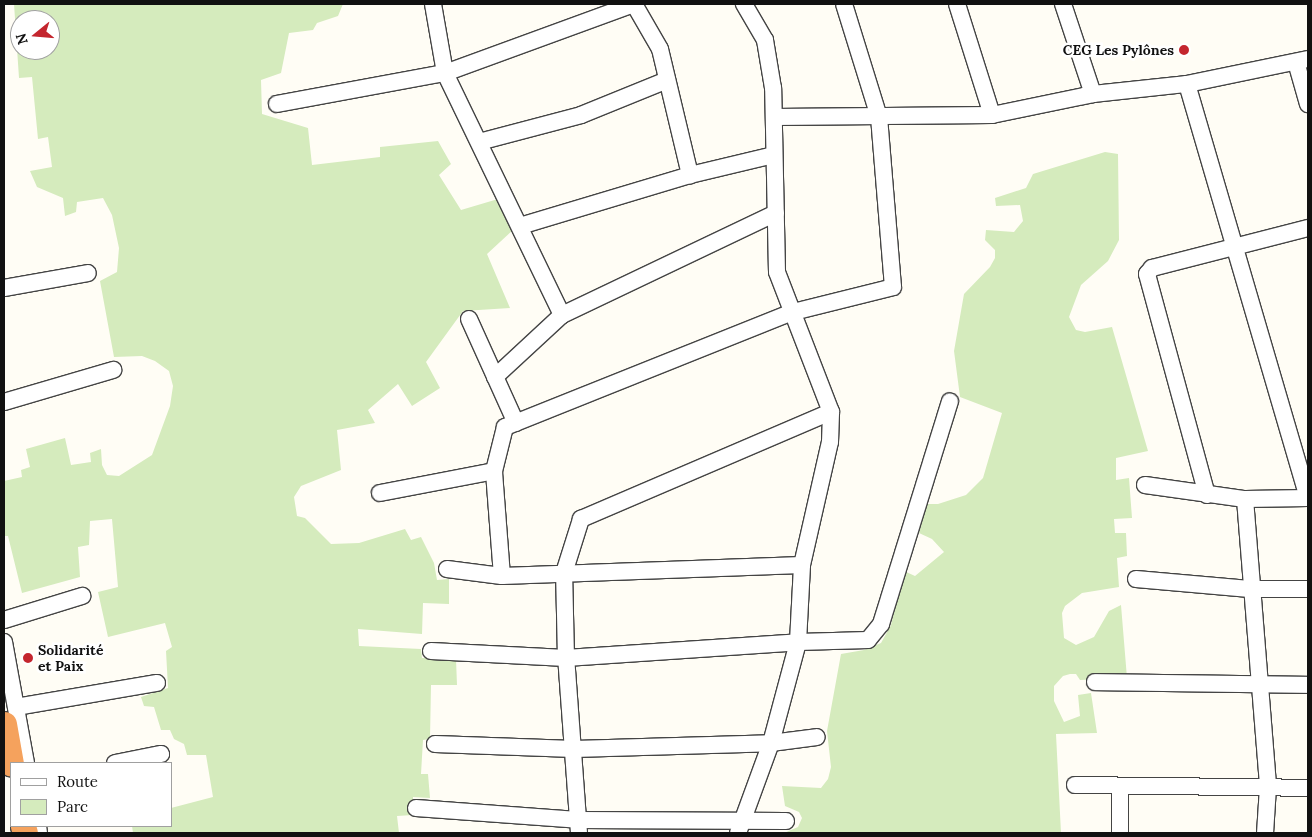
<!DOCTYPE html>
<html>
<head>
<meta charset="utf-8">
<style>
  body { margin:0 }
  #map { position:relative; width:1312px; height:837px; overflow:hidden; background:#fffdf5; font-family:Lora,serif }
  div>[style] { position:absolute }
  .green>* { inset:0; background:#d5ebbd }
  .roads { filter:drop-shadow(1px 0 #444) drop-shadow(-1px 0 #444) drop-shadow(0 1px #444) drop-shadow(0 -1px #444) }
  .minor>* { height:16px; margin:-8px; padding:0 8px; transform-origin:8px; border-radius:8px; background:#fff }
  .highway>* { height:25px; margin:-12.5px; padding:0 12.5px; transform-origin:12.5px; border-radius:12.5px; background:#f5a25d }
  .dots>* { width:14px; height:14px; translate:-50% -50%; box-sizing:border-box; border:2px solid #fff; border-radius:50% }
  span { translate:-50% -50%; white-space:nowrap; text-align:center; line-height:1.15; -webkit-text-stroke:5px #fff; paint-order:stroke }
  .poi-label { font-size:14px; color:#111; font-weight:700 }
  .right { translate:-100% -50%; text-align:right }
  .left { translate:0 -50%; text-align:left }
  .frame { position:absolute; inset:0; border:5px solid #111; pointer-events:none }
  .legend { position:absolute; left:10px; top:762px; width:162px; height:65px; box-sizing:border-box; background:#fff; border:1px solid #a0a0a0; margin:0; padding:6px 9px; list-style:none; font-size:15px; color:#111 }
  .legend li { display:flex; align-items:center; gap:10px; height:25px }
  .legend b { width:25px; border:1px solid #a0a0a0 }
  .north { position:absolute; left:10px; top:10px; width:50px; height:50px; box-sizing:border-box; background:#fff; border:1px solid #a0a0a0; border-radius:50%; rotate:253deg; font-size:14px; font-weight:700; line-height:20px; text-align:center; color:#111 }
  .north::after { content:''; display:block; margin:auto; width:18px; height:22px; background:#c4262e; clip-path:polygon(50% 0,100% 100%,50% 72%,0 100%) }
</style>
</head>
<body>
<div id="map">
  <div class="green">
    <i style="clip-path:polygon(evenodd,14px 4px,343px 4px,338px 16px,317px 23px,313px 30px,289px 33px,281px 73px,261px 80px,262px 114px,308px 128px,312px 165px,380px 157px,380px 147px,438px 141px,451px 164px,439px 175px,461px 210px,498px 199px,513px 230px,487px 254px,510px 308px,463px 311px,426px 362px,440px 388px,412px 406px,398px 384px,368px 410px,375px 423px,337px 430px,341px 470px,301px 486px,294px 497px,297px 516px,305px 518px,331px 544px,359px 543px,405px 529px,411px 540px,421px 537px,434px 563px,437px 580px,449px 579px,449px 604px,423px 603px,422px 634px,358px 629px,359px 646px,421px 649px,422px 658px,456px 659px,457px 685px,431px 685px,430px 739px,423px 740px,421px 774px,428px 774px,430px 798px,413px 797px,413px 815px,397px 816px,399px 833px,133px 833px,132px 826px,171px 826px,171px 808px,213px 797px,206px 755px,187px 755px,184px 744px,174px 739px,170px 730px,161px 730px,154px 707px,144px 706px,141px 697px,168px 688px,166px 651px,172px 647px,165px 623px,108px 637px,98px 592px,118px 587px,112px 519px,90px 521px,89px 545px,78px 547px,80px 577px,22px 593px,8px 536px,4px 536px,4px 481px,22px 477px,21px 470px,30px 467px,26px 449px,65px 438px,71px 465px,91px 462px,90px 453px,101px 449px,102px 465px,107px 475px,119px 476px,152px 455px,170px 406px,173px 386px,169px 371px,155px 361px,142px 356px,114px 357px,100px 281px,117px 272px,119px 248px,112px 215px,103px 198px,77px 202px,76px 212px,65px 216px,63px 198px,37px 187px,30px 171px,52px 167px,48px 137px,38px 139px,32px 77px,19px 78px,14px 4px,20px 20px,50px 20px,50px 50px,20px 50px,20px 20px)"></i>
    <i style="clip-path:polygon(1105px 152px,1118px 154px,1119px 240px,1108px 261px,1081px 285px,1069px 317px,1076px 330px,1085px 332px,1112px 327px,1148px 451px,1116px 458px,1116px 480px,1129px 478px,1132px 518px,1114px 519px,1115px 533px,1126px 533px,1127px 556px,1117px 558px,1119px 587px,1082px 593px,1065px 606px,1062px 613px,1064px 638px,1076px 645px,1094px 637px,1109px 611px,1121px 605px,1127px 678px,1080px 680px,1076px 674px,1070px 674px,1063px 676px,1054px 686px,1054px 701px,1064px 722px,1080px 716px,1078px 695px,1091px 693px,1097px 733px,1056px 734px,1061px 833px,784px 833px,798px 827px,802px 818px,799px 812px,785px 806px,782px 786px,821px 788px,828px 779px,831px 767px,827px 731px,841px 654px,864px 650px,881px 643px,891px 625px,904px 571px,915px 576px,944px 552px,932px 539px,919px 533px,927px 504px,938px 504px,966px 495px,983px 478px,1002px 413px,960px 397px,954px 351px,964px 294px,990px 267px,995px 258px,995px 250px,985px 240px,986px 230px,1014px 232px,1023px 221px,1020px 205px,996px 206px,995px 198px,1026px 188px,1033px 174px)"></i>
  </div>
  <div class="roads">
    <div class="minor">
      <i style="left:433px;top:4px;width:70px;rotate:80.1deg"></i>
      <i style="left:445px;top:73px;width:269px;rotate:64.2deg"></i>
      <i style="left:634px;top:4px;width:52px;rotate:60deg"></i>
      <i style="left:660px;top:49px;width:130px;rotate:76.6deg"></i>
      <i style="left:957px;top:4px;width:116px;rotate:72.5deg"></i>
      <i style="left:1063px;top:4px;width:95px;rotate:71.6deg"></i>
      <i style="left:1296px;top:62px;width:44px;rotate:74.1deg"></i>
      <i style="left:1187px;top:84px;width:431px;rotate:73.7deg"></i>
      <i style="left:277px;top:104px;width:171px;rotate:-10.5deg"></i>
      <i style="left:445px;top:73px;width:201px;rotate:-20.1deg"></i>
      <i style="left:774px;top:117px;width:218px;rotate:-0.5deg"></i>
      <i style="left:992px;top:115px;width:103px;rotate:-11.7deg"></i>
      <i style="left:1093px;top:94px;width:95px;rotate:-6.1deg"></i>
      <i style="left:1187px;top:84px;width:124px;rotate:-11.7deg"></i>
      <i style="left:479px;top:142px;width:106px;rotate:-14.8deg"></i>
      <i style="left:581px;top:115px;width:93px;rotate:-22.1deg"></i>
      <i style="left:520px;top:226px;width:177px;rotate:-16.7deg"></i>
      <i style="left:690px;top:175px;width:85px;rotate:-13.5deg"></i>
      <i style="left:4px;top:288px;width:85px;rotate:-10.1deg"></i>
      <i style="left:469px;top:319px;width:114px;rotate:65.7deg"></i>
      <i style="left:495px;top:377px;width:91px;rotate:-42.8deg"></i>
      <i style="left:562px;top:315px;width:237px;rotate:-25.5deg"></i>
      <i style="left:4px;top:402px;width:114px;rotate:-16.4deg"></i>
      <i style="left:1145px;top:485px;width:101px;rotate:8deg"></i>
      <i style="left:1245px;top:499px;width:63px;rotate:-0.9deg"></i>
      <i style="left:380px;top:493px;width:116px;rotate:-10.9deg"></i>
      <i style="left:1207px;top:495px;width:229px;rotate:-105.2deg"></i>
      <i style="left:1147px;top:274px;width:8px;rotate:-50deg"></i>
      <i style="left:1152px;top:268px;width:161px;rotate:-14.4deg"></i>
      <i style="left:1245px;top:499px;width:289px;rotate:85.4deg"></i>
      <i style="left:1268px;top:787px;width:46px;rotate:93.7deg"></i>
      <i style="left:447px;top:569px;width:55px;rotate:7.3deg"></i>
      <i style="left:502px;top:576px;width:300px;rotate:-2.1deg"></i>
      <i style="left:502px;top:576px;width:105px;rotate:-94.4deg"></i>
      <i style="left:494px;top:471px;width:45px;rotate:-76deg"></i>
      <i style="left:505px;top:427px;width:310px;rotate:-21.8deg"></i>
      <i style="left:793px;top:312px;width:103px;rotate:-14deg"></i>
      <i style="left:893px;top:287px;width:171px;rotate:-94.7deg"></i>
      <i style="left:879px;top:117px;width:118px;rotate:-107.2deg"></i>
      <i style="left:1136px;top:579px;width:114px;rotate:5deg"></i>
      <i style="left:1250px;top:589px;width:58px"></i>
      <i style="left:4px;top:620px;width:82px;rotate:-17.1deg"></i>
      <i style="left:4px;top:642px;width:123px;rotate:79.7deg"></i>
      <i style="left:431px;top:651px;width:135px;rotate:3deg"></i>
      <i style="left:566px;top:658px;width:233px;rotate:-3.9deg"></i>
      <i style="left:798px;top:642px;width:70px;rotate:-1.6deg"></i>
      <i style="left:868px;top:640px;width:21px;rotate:-51deg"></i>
      <i style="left:881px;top:624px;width:233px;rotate:-72.8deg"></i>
      <i style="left:1095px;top:682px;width:213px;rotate:0.8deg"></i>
      <i style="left:16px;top:707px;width:143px;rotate:-9.7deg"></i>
      <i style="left:435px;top:744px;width:139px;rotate:2.1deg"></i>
      <i style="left:574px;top:749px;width:197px;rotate:-1.7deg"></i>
      <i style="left:771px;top:743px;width:46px;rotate:-7.4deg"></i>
      <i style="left:115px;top:763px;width:47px;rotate:-11.1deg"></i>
      <i style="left:1075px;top:785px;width:233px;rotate:0.7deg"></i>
      <i style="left:1120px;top:788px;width:45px;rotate:90deg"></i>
      <i style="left:416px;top:808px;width:162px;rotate:4.2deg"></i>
      <i style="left:578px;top:820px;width:208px;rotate:0.3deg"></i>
      <i style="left:38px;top:826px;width:7px;rotate:82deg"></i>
      <i style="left:579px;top:833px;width:175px;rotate:-94.2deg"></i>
      <i style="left:566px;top:658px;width:85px;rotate:-91.3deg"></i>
      <i style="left:564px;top:573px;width:57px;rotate:-72.5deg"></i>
      <i style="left:581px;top:519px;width:272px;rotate:-23.2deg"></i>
      <i style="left:738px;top:833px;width:96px;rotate:-69.9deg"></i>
      <i style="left:771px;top:743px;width:105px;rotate:-75deg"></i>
      <i style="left:798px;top:642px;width:77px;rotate:-87deg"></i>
      <i style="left:802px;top:565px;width:126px;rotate:-77.2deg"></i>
      <i style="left:830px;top:442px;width:30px;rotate:-88deg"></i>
      <i style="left:831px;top:412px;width:150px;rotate:-111.1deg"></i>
      <i style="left:777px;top:272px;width:184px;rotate:-91.2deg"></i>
      <i style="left:773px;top:88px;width:49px;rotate:-99.5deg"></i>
      <i style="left:765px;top:40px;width:42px;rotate:-120.3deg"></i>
    </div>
    <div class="highway">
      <i style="left:4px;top:724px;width:40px;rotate:80deg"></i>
      <i style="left:23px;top:826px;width:7px;rotate:74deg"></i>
    </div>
  </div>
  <div class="dots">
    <i style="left:1184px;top:50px;background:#c4262e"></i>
    <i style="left:28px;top:658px;background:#c4262e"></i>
  </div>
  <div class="poi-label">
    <span class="right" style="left:1174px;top:50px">CEG Les Pylônes</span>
    <span class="left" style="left:38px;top:658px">Solidarité<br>et Paix</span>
  </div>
  <div class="frame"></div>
  <ul class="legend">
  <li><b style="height:6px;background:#fff"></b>Route</li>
  <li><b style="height:14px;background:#d5ebbd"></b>Parc</li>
  </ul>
  <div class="north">N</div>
</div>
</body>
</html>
